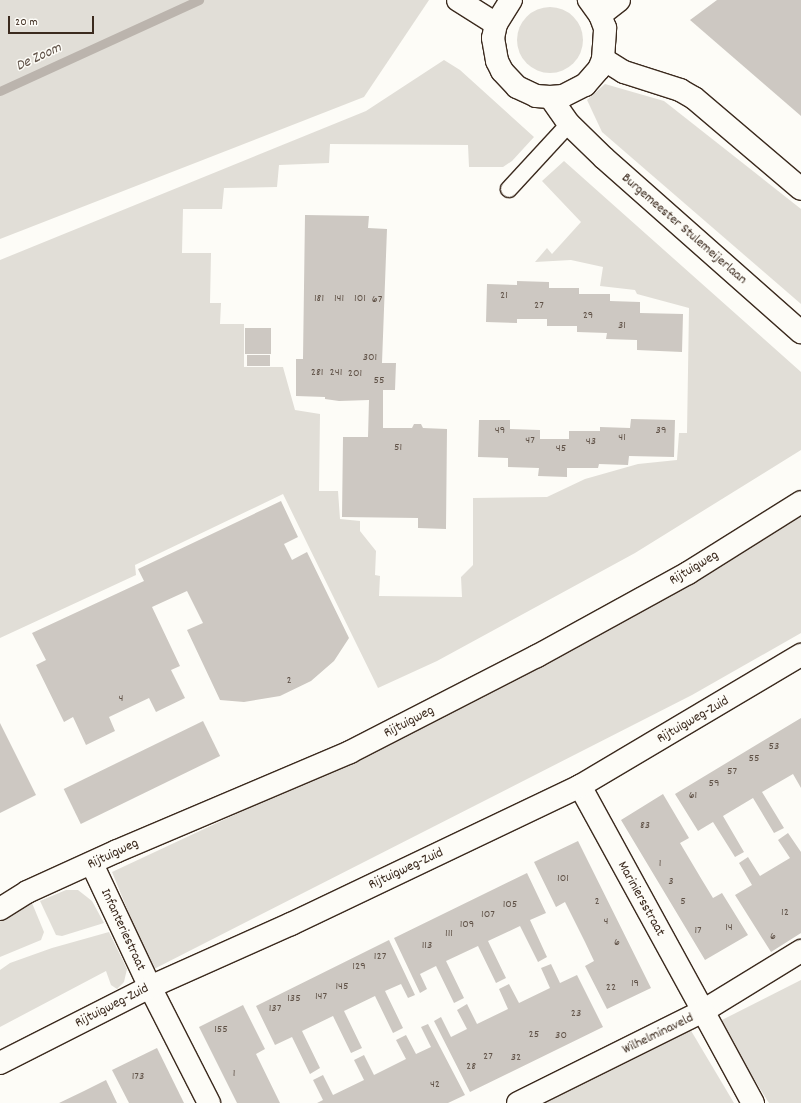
<!DOCTYPE html>
<html>
<head>
<meta charset="utf-8">
<style>
  body { margin:0 }
  #map { position:relative; width:801px; height:1103px; overflow:hidden; background:#fdfcf7; font-family:Dekko,sans-serif }
  div>[style] { position:absolute }
  .green>* { inset:0; background:#e1ded7 }
  .round { border-radius:50% }
  .stream>* { height:9px; margin:-4.5px; padding:0 4.5px; transform-origin:4.5px; border-radius:4.5px; background:#bbb4ad }
  .building>* { inset:0; background:#cdc8c2; transform-origin:0 0 }
  .roads { filter:drop-shadow(1px 0 #3b2a1e) drop-shadow(-1px 0 #3b2a1e) drop-shadow(0 1px #3b2a1e) drop-shadow(0 -1px #3b2a1e) }
  .service>* { height:16px; margin:-8px; padding:0 8px; transform-origin:8px; border-radius:8px; background:#fdfcf7 }
  .pedestrian>* { height:22px; margin:-11px; padding:0 11px; transform-origin:11px; border-radius:11px; background:#fdfcf7 }
  .minor>* { height:22px; margin:-11px; padding:0 11px; transform-origin:11px; border-radius:11px; background:#fdfcf7 }
  .secondary>* { height:22px; margin:-11px; padding:0 11px; transform-origin:11px; border-radius:11px; background:#fdfcf7 }
  span { translate:-50% -50%; white-space:nowrap; text-align:center; line-height:1.15; -webkit-text-stroke:3px #fdfcf7; paint-order:stroke }
  .number-label { font-size:12px; color:#605247 }
  .number-label span { -webkit-text-stroke-width:0 }
  .street-label { font-size:14px; color:#3b2a1e }
  .water-label { font-size:15px; color:#615349; font-style:italic }
  .scale { position:absolute; left:8px; top:16px; width:86px; height:18px; box-sizing:border-box; border:2px solid #3b2a1e; border-top:0; padding-left:5px; font-size:12px; line-height:14px; white-space:nowrap; color:#3b2a1e; -webkit-text-stroke:3px #fdfcf7; paint-order:stroke }
</style>
</head>
<body>
<div id="map">
  <div class="green">
    <i style="clip-path:polygon(0 0,429px 0,364px 97px,0 239px)"></i>
    <i class="round" style="left:517px;top:7px;width:66px;height:66px"></i>
    <i style="clip-path:polygon(444px 60px,460px 70px,534px 137px,512px 161px,503px 167px,469px 167px,468px 145px,330px 144px,329px 163px,279px 165px,277px 187px,224px 188px,222px 209px,183px 209px,182px 253px,211px 253px,210px 303px,221px 303px,220px 324px,244px 324px,244px 367px,283px 367px,295px 410px,320px 414px,319px 491px,338px 491px,340px 519px,360px 521px,360px 531px,376px 551px,375px 575px,380px 576px,379px 596px,462px 597px,461px 577px,473px 565px,473px 498px,547px 497px,585px 479px,638px 464px,677px 460px,679px 433px,687px 433px,689px 308px,637px 294px,635px 290px,600px 286px,603px 267px,571px 260px,535px 262px,547px 248px,552px 254px,581px 222px,542px 181px,564px 161px,801px 372px,801px 450px,635px 553px,437px 661px,378px 688px,283px 494px,135px 565px,136px 575px,0 638px,0 260px,366px 111px)"></i>
    <i style="clip-path:polygon(605px 84px,664px 101px,801px 209px,801px 304px,602px 132px,587px 100px)"></i>
    <i style="clip-path:polygon(801px 514px,801px 633px,692px 695px,152px 970px,112px 872px,277px 795px)"></i>
    <i style="clip-path:polygon(66px 890px,78px 890px,92px 901px,104px 923px,62px 936px,56px 935px,40px 901px)"></i>
    <i style="clip-path:polygon(32px 903px,44px 932px,41px 940px,0 957px,0 919px)"></i>
    <i style="clip-path:polygon(109px 932px,127px 969px,124px 982px,117px 989px,111px 985px,106px 971px,0 1027px,0 970px,10px 963px,52px 948px)"></i>
    <i style="clip-path:polygon(801px 980px,801px 1103px,769px 1103px,718px 1022px)"></i>
    <i style="clip-path:polygon(690px 1029px,734px 1103px,539px 1103px)"></i>
  </div>
  <div class="stream">
    <i style="left:0;top:91px;width:219px;rotate:-24.6deg"></i>
  </div>
  <div class="building">
    <i style="clip-path:polygon(717px 0,801px 0,801px 116px,690px 20px)"></i>
    <i style="clip-path:polygon(305px 215px,369px 216px,368px 228px,387px 229px,382px 363px,396px 363px,395px 390px,383px 390px,383px 428px,412px 428px,414px 424px,421px 424px,423px 428px,447px 429px,446px 529px,418px 528px,418px 518px,342px 517px,343px 437px,368px 437px,369px 400px,339px 401px,325px 399px,325px 397px,296px 396px,296px 359px,303px 359px)"></i>
    <i style="clip-path:polygon(517px 281px,549px 282px,549px 288px,579px 288px,579px 294px,610px 294px,610px 301px,640px 302px,640px 313px,683px 314px,682px 352px,637px 350px,637px 340px,606px 339px,607px 333px,577px 332px,577px 326px,547px 326px,547px 319px,517px 319px,517px 323px,486px 322px,487px 284px,517px 285px)"></i>
    <i style="left:245px;top:328px;width:26px;height:26px"></i>
    <i style="left:247px;top:355px;width:23px;height:11px"></i>
    <i style="clip-path:polygon(631px 419px,675px 420px,674px 457px,629px 456px,628px 465px,599px 464px,598px 468px,567px 468px,567px 477px,538px 476px,539px 468px,508px 467px,508px 458px,478px 457px,479px 420px,510px 420px,510px 429px,540px 430px,540px 439px,569px 439px,569px 431px,600px 431px,600px 427px,630px 428px)"></i>
    <i style="clip-path:polygon(281px 501px,298px 537px,284px 544px,292px 560px,307px 552px,349px 638px,334px 661px,311px 681px,280px 696px,244px 702px,220px 700px,187px 630px,203px 623px,187px 591px,152px 607px,180px 666px,171px 670px,185px 698px,156px 712px,149px 698px,109px 717px,115px 731px,86px 745px,73px 717px,64px 722px,36px 665px,46px 660px,32px 633px,144px 581px,138px 569px)"></i>
    <i style="clip-path:polygon(801px 718px,801px 788px,793px 774px,762px 792px,784px 828px,774px 833px,753px 798px,723px 816px,744px 852px,735px 857px,713px 822px,698px 831px,675px 794px)"></i>
    <i style="left:203px;top:721px;width:39px;height:155px;rotate:64deg"></i>
    <i style="clip-path:polygon(0 723px,36px 795px,0 813px)"></i>
    <i style="clip-path:polygon(663px 794px,689px 838px,680px 843px,702px 880px,713px 898px,722px 893px,748px 935px,705px 960px,621px 820px)"></i>
    <i style="clip-path:polygon(788px 833px,801px 852px,801px 933px,771px 952px,735px 895px,752px 885px,739px 863px,748px 857px,760px 876px,790px 858px,778px 840px)"></i>
    <i style="clip-path:polygon(578px 841px,651px 988px,607px 1009px,585px 966px,594px 961px,585px 942px,565px 902px,556px 907px,534px 862px)"></i>
    <i style="clip-path:polygon(527px 873px,546px 913px,530px 920px,547px 957px,538px 962px,520px 926px,488px 941px,506px 978px,496px 983px,478px 946px,446px 961px,464px 998px,454px 1003px,436px 966px,420px 974px,427px 989px,420px 993px,394px 938px)"></i>
    <i style="clip-path:polygon(389px 940px,415px 995px,408px 998px,401px 984px,385px 991px,403px 1028px,393px 1033px,375px 996px,344px 1011px,362px 1048px,351px 1053px,333px 1016px,302px 1031px,320px 1068px,310px 1074px,292px 1037px,275px 1045px,256px 1006px)"></i>
    <i style="clip-path:polygon(551px 964px,560px 983px,577px 975px,603px 1027px,470px 1092px,434px 1021px,441px 1017px,451px 1037px,467px 1029px,457px 1010px,467px 1004px,477px 1024px,508px 1009px,499px 989px,509px 984px,519px 1003px,550px 988px,541px 968px)"></i>
    <i style="clip-path:polygon(243px 1005px,265px 1049px,256px 1054px,280px 1103px,237px 1103px,199px 1027px)"></i>
    <i style="clip-path:polygon(428px 1024px,465px 1095px,448px 1103px,317px 1103px,323px 1100px,313px 1080px,323px 1075px,333px 1095px,364px 1080px,354px 1060px,364px 1055px,374px 1075px,406px 1059px,396px 1040px,406px 1035px,416px 1054px,431px 1047px,421px 1027px)"></i>
    <i style="clip-path:polygon(157px 1048px,184px 1103px,129px 1103px,112px 1070px)"></i>
    <i style="clip-path:polygon(106px 1080px,117px 1103px,59px 1103px,84px 1091px)"></i>
  </div>
  <div class="roads">
    <div class="service">
      <i style="left:509px;top:189px;width:88px;rotate:-47.3deg"></i>
    </div>
    <div class="pedestrian">
      <i style="left:580px;top:786px;width:256px;rotate:61.3deg"></i>
      <i style="left:703px;top:1011px;width:115px;rotate:-31.5deg"></i>
      <i style="left:150px;top:987px;width:130px;rotate:63deg"></i>
      <i style="left:518px;top:1103px;width:207px;rotate:-26.4deg"></i>
      <i style="left:703px;top:1011px;width:105px;rotate:61.5deg"></i>
    </div>
    <div class="minor">
      <i style="left:92px;top:864px;width:136px;rotate:64.8deg"></i>
      <i style="left:0;top:909px;width:32px;rotate:-32deg"></i>
      <i style="left:27px;top:892px;width:99px;rotate:-24.5deg"></i>
      <i style="left:117px;top:851px;width:253px;rotate:-23deg"></i>
      <i style="left:350px;top:752px;width:210px;rotate:-27.2deg"></i>
      <i style="left:537px;top:656px;width:172px;rotate:-28.8deg"></i>
      <i style="left:688px;top:573px;width:133px;rotate:-32.1deg"></i>
      <i style="left:0;top:1063px;width:168px;rotate:-26.9deg"></i>
      <i style="left:150px;top:987px;width:154px;rotate:-24.1deg"></i>
      <i style="left:291px;top:924px;width:320px;rotate:-25.5deg"></i>
      <i style="left:580px;top:786px;width:257px;rotate:-30.7deg"></i>
    </div>
    <div class="secondary">
      <i style="left:458px;top:0;width:45px;rotate:32.3deg"></i>
      <i style="left:511px;top:0;width:28px;rotate:122deg"></i>
      <i style="left:496px;top:24px;width:14px;rotate:102deg"></i>
      <i style="left:493px;top:38px;width:23px;rotate:80deg"></i>
      <i style="left:497px;top:61px;width:11px;rotate:63deg"></i>
      <i style="left:502px;top:71px;width:22px;rotate:47deg"></i>
      <i style="left:517px;top:87px;width:21px;rotate:25deg"></i>
      <i style="left:536px;top:96px;width:14px;rotate:4deg"></i>
      <i style="left:550px;top:97px;width:13px;rotate:-4deg"></i>
      <i style="left:563px;top:96px;width:25px;rotate:-27deg"></i>
      <i style="left:585px;top:85px;width:21px;rotate:-49deg"></i>
      <i style="left:599px;top:69px;width:11px;rotate:-68deg"></i>
      <i style="left:603px;top:59px;width:31px;rotate:-86deg"></i>
      <i style="left:605px;top:28px;width:14px;rotate:-111deg"></i>
      <i style="left:600px;top:15px;width:19px;rotate:-126deg"></i>
      <i style="left:600px;top:15px;width:24px;rotate:-38deg"></i>
      <i style="left:603px;top:59px;width:25px;rotate:32deg"></i>
      <i style="left:624px;top:72px;width:59px;rotate:17.8deg"></i>
      <i style="left:680px;top:90px;width:16px;rotate:30deg"></i>
      <i style="left:694px;top:98px;width:140px;rotate:40.4deg"></i>
      <i style="left:550px;top:97px;width:33px;rotate:55deg"></i>
      <i style="left:569px;top:124px;width:49px;rotate:44.2deg"></i>
      <i style="left:604px;top:158px;width:263px;rotate:41.5deg"></i>
    </div>
  </div>
  <div class="number-label">
    <span style="left:504px;top:296px">21</span>
    <span style="left:319px;top:299px">181</span>
    <span style="left:339px;top:299px">141</span>
    <span style="left:360px;top:299px">101</span>
    <span style="left:377px;top:300px">67</span>
    <span style="left:539px;top:306px">27</span>
    <span style="left:588px;top:316px">29</span>
    <span style="left:622px;top:326px">31</span>
    <span style="left:370px;top:358px">301</span>
    <span style="left:317px;top:373px">281</span>
    <span style="left:336px;top:373px">241</span>
    <span style="left:355px;top:374px">201</span>
    <span style="left:379px;top:381px">55</span>
    <span style="left:500px;top:431px">49</span>
    <span style="left:661px;top:431px">39</span>
    <span style="left:622px;top:438px">41</span>
    <span style="left:530px;top:441px">47</span>
    <span style="left:591px;top:442px">43</span>
    <span style="left:398px;top:448px">51</span>
    <span style="left:561px;top:449px">45</span>
    <span style="left:289px;top:681px">2</span>
    <span style="left:121px;top:699px">4</span>
    <span style="left:774px;top:747px">53</span>
    <span style="left:754px;top:759px">55</span>
    <span style="left:732px;top:772px">57</span>
    <span style="left:714px;top:784px">59</span>
    <span style="left:693px;top:796px">61</span>
    <span style="left:645px;top:826px">83</span>
    <span style="left:660px;top:864px">1</span>
    <span style="left:563px;top:879px">101</span>
    <span style="left:671px;top:882px">3</span>
    <span style="left:597px;top:902px">2</span>
    <span style="left:683px;top:902px">5</span>
    <span style="left:510px;top:905px">105</span>
    <span style="left:785px;top:913px">12</span>
    <span style="left:488px;top:915px">107</span>
    <span style="left:606px;top:922px">4</span>
    <span style="left:467px;top:925px">109</span>
    <span style="left:729px;top:928px">14</span>
    <span style="left:698px;top:931px">17</span>
    <span style="left:449px;top:934px">111</span>
    <span style="left:773px;top:937px">6</span>
    <span style="left:617px;top:943px">6</span>
    <span style="left:427px;top:946px">113</span>
    <span style="left:380px;top:957px">127</span>
    <span style="left:359px;top:967px">129</span>
    <span style="left:635px;top:984px">19</span>
    <span style="left:342px;top:987px">145</span>
    <span style="left:611px;top:988px">22</span>
    <span style="left:321px;top:997px">147</span>
    <span style="left:294px;top:999px">135</span>
    <span style="left:275px;top:1009px">137</span>
    <span style="left:576px;top:1014px">23</span>
    <span style="left:221px;top:1030px">155</span>
    <span style="left:534px;top:1035px">25</span>
    <span style="left:561px;top:1036px">30</span>
    <span style="left:488px;top:1057px">27</span>
    <span style="left:516px;top:1058px">32</span>
    <span style="left:471px;top:1067px">28</span>
    <span style="left:234px;top:1074px">1</span>
    <span style="left:138px;top:1077px">173</span>
    <span style="left:435px;top:1085px">42</span>
  </div>
  <div class="street-label">
    <span style="left:684px;top:229px;rotate:41deg">Burgemeester Stulemeijerlaan</span>
    <span style="left:694px;top:568px;rotate:-31deg">Rijtuigweg</span>
    <span style="left:693px;top:720px;rotate:-30deg">Rijtuigweg-Zuid</span>
    <span style="left:409px;top:722px;rotate:-27deg">Rijtuigweg</span>
    <span style="left:113px;top:854px;rotate:-25deg">Rijtuigweg</span>
    <span style="left:406px;top:869px;rotate:-25deg">Rijtuigweg-Zuid</span>
    <span style="left:641px;top:899px;rotate:61deg">Mariniersstraat</span>
    <span style="left:123px;top:930px;rotate:65deg">Infanteriestraat</span>
    <span style="left:112px;top:1006px;rotate:-27deg">Rijtuigweg-Zuid</span>
    <span style="left:658px;top:1034px;rotate:-26deg">Wilhelminaveld</span>
  </div>
  <div class="water-label">
    <span style="left:39px;top:58px;rotate:-25deg">De Zoom</span>
  </div>
  <div class="scale">20 m</div>
</div>
</body>
</html>
